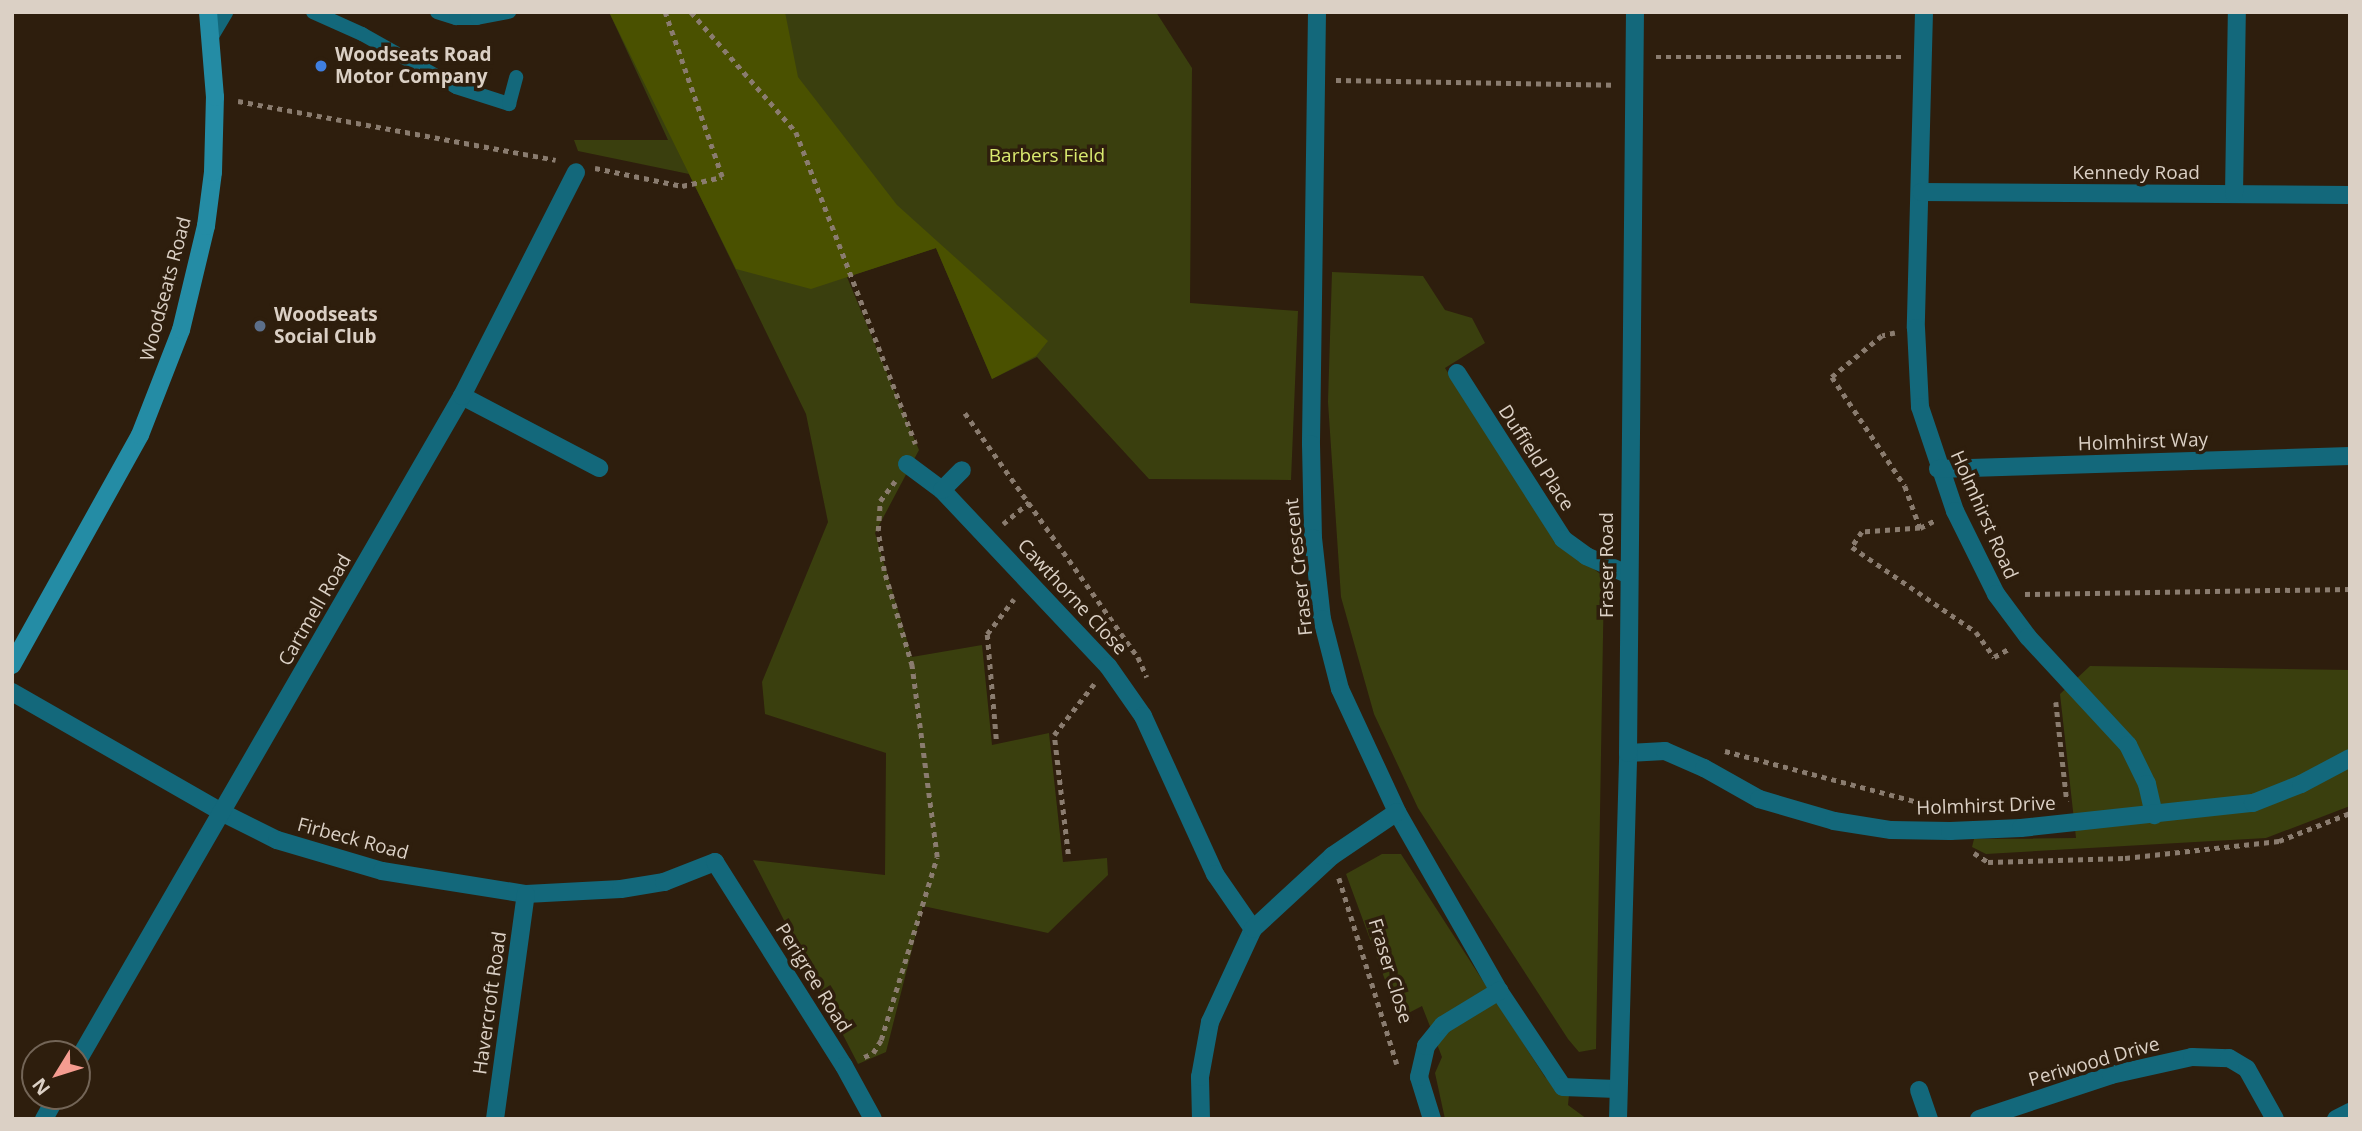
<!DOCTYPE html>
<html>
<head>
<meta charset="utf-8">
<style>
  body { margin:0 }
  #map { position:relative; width:2362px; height:1131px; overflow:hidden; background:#2e1e0d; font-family:"Open Sans",sans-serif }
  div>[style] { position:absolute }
  .green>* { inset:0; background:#3a3f0e }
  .forest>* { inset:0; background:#4a5100 }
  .path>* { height:4.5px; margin-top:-2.25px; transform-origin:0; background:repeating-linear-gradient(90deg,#8a7c6f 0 5px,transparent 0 10px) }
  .lane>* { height:14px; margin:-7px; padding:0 7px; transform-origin:7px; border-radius:7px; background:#13687b }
  .street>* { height:18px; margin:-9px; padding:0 9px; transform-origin:9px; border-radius:9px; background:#13687b }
  .secondary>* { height:18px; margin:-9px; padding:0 9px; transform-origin:9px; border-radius:9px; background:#248ca5 }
  .dots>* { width:19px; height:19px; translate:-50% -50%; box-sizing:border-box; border:4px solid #2e1e0d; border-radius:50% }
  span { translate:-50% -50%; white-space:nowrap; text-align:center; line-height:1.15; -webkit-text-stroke:7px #2e1e0d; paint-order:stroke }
  .poi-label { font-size:19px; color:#dbd0c5; font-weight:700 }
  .left { translate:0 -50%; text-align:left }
  .park-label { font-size:19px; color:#daea6f }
  .street-label { font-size:19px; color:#dbd0c5 }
  .frame { position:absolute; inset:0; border:14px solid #dbd0c5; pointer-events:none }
  .north { position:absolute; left:21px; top:1040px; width:70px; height:70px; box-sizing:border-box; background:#2e1e0d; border:2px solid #736557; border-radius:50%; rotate:232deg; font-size:19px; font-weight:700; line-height:28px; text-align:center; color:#dbd0c5 }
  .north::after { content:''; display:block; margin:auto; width:24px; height:32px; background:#f59c90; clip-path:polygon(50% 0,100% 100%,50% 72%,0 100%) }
</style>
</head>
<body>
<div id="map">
  <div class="green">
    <i style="clip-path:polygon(609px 12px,1156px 12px,1192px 68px,1190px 303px,1298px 311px,1291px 480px,1149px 479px,1037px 357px,992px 379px,936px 248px,847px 277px,919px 450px,875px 533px,912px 657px,982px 645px,992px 745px,1049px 733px,1063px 862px,1107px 858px,1108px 875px,1048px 933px,923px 906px,886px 1052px,858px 1064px,753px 860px,885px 875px,886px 753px,765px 714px,762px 682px,828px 522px,806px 414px,689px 174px,578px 151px,574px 140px,668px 140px)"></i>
    <i style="clip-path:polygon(1332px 272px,1423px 276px,1445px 310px,1472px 318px,1485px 343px,1445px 368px,1550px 534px,1604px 577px,1596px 1049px,1579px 1052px,1568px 1039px,1418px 808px,1374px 714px,1341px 597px,1328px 402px)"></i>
    <i style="clip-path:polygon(2090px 666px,2350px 670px,2350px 806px,2266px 838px,1986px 854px,1972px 847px,1974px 839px,2076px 838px,2060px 694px)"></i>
    <i style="clip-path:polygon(1382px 854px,1401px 854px,1545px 1077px,1569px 1095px,1568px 1105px,1587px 1119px,1445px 1119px,1435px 1073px,1442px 1057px,1422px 1006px,1399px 1018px,1346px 874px)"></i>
  </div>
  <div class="forest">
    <i style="clip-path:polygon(609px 12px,785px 12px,798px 77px,897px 205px,1048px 341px,1036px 356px,992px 379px,936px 248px,811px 289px,736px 269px)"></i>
  </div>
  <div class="path">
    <i style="left:691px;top:12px;width:159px;rotate:48.8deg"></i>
    <i style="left:796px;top:132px;width:334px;rotate:69deg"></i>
    <i style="left:1656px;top:57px;width:247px"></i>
    <i style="left:1336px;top:80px;width:278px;rotate:1deg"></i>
    <i style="left:238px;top:101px;width:323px;rotate:10.5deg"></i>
    <i style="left:595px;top:168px;width:89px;rotate:11.7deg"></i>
    <i style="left:682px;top:186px;width:41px;rotate:-12.7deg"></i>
    <i style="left:722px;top:177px;width:175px;rotate:-109.1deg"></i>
    <i style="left:1895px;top:333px;width:13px;rotate:167deg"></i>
    <i style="left:1882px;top:336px;width:65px;rotate:140.6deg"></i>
    <i style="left:1832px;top:377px;width:131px;rotate:56.2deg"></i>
    <i style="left:1905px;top:486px;width:45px;rotate:70.3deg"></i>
    <i style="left:1920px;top:528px;width:18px;rotate:-27deg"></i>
    <i style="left:965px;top:413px;width:299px;rotate:54.7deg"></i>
    <i style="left:1138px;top:657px;width:22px;rotate:66deg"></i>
    <i style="left:1003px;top:524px;width:34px;rotate:-40deg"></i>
    <i style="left:1920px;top:528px;width:58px;rotate:176.1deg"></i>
    <i style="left:1862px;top:532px;width:18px;rotate:124deg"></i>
    <i style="left:1852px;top:547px;width:150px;rotate:34.4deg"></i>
    <i style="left:1976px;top:632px;width:31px;rotate:54deg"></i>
    <i style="left:1994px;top:657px;width:18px;rotate:-29deg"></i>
    <i style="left:2025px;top:594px;width:325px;rotate:-0.9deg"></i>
    <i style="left:2056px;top:702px;width:100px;rotate:83.7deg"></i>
    <i style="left:996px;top:739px;width:105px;rotate:-94.9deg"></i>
    <i style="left:987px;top:634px;width:44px;rotate:-52.4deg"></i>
    <i style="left:1725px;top:751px;width:215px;rotate:14.8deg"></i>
    <i style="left:1974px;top:853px;width:17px;rotate:33deg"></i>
    <i style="left:1988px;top:862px;width:137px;rotate:-1.7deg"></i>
    <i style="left:2125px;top:858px;width:155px;rotate:-6.3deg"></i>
    <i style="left:2279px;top:841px;width:76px;rotate:-21.5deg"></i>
    <i style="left:1068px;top:854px;width:120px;rotate:-96.7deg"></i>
    <i style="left:1054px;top:735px;width:65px;rotate:-51.9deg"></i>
    <i style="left:1339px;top:878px;width:195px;rotate:72.7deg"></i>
    <i style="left:864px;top:1057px;width:10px;rotate:-24deg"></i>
    <i style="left:873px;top:1053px;width:15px;rotate:-58deg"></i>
    <i style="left:881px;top:1040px;width:191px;rotate:-73deg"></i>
    <i style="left:937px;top:857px;width:193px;rotate:-97.5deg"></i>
    <i style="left:912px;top:666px;width:99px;rotate:-106.4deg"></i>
    <i style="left:884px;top:571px;width:40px;rotate:-98.5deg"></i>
    <i style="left:878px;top:531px;width:30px;rotate:-86deg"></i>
    <i style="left:880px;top:501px;width:25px;rotate:-53deg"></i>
  </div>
  <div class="lane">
    <i style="left:313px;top:12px;width:54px;rotate:24.2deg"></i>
    <i style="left:362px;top:34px;width:108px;rotate:29.4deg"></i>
    <i style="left:456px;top:87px;width:56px;rotate:17.8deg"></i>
    <i style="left:509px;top:104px;width:28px;rotate:-75deg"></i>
    <i style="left:437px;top:12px;width:20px;rotate:18deg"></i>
    <i style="left:456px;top:18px;width:21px"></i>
    <i style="left:477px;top:18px;width:33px;rotate:-11deg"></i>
  </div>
  <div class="street">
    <i style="left:1317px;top:12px;width:432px;rotate:90.8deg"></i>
    <i style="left:1311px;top:444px;width:94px;rotate:88.8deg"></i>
    <i style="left:1313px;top:538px;width:81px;rotate:83.7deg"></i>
    <i style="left:1322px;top:619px;width:72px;rotate:75.6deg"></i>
    <i style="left:1340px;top:689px;width:136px;rotate:65.1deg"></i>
    <i style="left:1397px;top:812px;width:206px;rotate:60.3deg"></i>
    <i style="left:1499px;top:991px;width:115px;rotate:56.3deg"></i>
    <i style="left:1563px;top:1087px;width:54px;rotate:2.1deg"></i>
    <i style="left:1924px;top:12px;width:316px;rotate:91.5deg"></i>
    <i style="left:1916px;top:328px;width:79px;rotate:87.1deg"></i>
    <i style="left:1920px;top:407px;width:110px;rotate:71.4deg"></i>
    <i style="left:1955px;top:511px;width:93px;rotate:63.7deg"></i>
    <i style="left:1996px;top:594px;width:54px;rotate:53.3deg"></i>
    <i style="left:2028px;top:637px;width:147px;rotate:47.2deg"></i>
    <i style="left:2128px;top:745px;width:43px;rotate:64deg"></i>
    <i style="left:2147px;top:784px;width:32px;rotate:77deg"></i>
    <i style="left:211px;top:34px;width:26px;rotate:-59deg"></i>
    <i style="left:1921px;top:192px;width:429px;rotate:0.4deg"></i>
    <i style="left:2234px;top:194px;width:182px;rotate:-89.1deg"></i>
    <i style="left:1457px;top:373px;width:197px;rotate:57.4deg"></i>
    <i style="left:1563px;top:539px;width:29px;rotate:36deg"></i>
    <i style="left:1586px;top:556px;width:45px;rotate:23.7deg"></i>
    <i style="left:462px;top:396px;width:155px;rotate:27.7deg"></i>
    <i style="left:907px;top:464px;width:44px;rotate:36.6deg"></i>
    <i style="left:942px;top:490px;width:242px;rotate:46.7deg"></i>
    <i style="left:1108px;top:666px;width:61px;rotate:55deg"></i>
    <i style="left:1143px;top:716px;width:174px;rotate:65.5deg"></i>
    <i style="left:1215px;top:874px;width:67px;rotate:55.4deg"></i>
    <i style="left:1938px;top:469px;width:412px;rotate:-1.8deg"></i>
    <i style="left:942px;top:490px;width:28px;rotate:-45deg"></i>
    <i style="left:12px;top:692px;width:243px;rotate:29.8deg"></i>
    <i style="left:223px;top:813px;width:60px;rotate:26.6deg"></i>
    <i style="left:277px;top:840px;width:109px;rotate:16.4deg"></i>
    <i style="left:382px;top:871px;width:146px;rotate:9.1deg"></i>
    <i style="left:526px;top:894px;width:95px;rotate:-3deg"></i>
    <i style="left:621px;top:889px;width:44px;rotate:-9.2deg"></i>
    <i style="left:664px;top:882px;width:55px;rotate:-21.4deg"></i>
    <i style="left:715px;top:862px;width:241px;rotate:57.7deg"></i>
    <i style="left:844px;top:1066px;width:60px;rotate:61.3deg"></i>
    <i style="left:1628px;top:753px;width:37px;rotate:-3deg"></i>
    <i style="left:1665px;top:751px;width:43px;rotate:23.6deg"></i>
    <i style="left:1704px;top:768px;width:63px;rotate:29.4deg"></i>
    <i style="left:1759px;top:799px;width:78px;rotate:16.3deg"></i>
    <i style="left:1834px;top:821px;width:58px;rotate:9deg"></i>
    <i style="left:1891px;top:830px;width:59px;rotate:1deg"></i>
    <i style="left:1950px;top:831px;width:71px;rotate:-2.4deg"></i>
    <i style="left:2021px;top:828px;width:233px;rotate:-6.2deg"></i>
    <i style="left:2253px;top:803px;width:52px;rotate:-21.6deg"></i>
    <i style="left:2301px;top:784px;width:55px;rotate:-28deg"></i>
    <i style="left:77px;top:1062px;width:769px;rotate:-59.97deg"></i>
    <i style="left:462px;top:396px;width:251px;rotate:-63deg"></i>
    <i style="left:1919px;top:1090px;width:31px;rotate:71deg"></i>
    <i style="left:44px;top:1119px;width:26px;rotate:-61deg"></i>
    <i style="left:495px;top:1119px;width:227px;rotate:-82.2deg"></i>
    <i style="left:1201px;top:1119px;width:42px;rotate:-91.4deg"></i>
    <i style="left:1200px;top:1077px;width:56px;rotate:-79.7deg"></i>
    <i style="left:1210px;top:1022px;width:102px;rotate:-65.2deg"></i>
    <i style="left:1253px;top:929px;width:108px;rotate:-42.7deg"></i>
    <i style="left:1332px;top:856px;width:78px;rotate:-34.1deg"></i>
    <i style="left:1432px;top:1119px;width:44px;rotate:-107.2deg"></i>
    <i style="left:1419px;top:1077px;width:32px;rotate:-77deg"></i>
    <i style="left:1426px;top:1046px;width:27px;rotate:-51deg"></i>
    <i style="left:1443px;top:1025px;width:66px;rotate:-31.3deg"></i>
    <i style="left:1618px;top:1119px;width:366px;rotate:-88.4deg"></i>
    <i style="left:1628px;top:753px;width:741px;rotate:-89.46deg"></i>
    <i style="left:1979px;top:1119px;width:139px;rotate:-18.4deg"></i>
    <i style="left:2111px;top:1075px;width:83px;rotate:-12.5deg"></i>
    <i style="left:2192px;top:1057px;width:37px;rotate:2deg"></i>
    <i style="left:2229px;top:1058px;width:21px;rotate:31deg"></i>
    <i style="left:2247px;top:1069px;width:57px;rotate:60.8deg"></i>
    <i style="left:2336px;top:1119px;width:16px;rotate:-27deg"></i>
  </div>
  <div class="secondary">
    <i style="left:12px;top:665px;width:263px;rotate:-60.9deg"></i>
    <i style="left:140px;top:435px;width:113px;rotate:-68.7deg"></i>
    <i style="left:181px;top:330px;width:107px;rotate:-76.5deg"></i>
    <i style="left:206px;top:226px;width:54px;rotate:-82.6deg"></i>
    <i style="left:213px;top:172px;width:75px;rotate:-88.5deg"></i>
    <i style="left:215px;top:97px;width:85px;rotate:-94.7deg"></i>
  </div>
  <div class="dots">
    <i style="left:321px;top:66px;background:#3f7fe0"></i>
    <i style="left:260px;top:326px;background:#5c6f8a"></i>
  </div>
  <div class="poi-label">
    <span class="left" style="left:335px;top:66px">Woodseats Road<br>Motor Company</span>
    <span class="left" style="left:274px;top:326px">Woodseats<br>Social Club</span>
  </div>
  <div class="park-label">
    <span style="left:1047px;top:156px">Barbers Field</span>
  </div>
  <div class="street-label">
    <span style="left:2136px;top:173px">Kennedy Road</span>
    <span style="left:166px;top:289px;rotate:-75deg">Woodseats Road</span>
    <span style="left:2143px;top:442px;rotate:-2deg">Holmhirst Way</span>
    <span style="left:1536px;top:458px;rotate:57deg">Duffield Place</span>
    <span style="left:1984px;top:515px;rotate:66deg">Holmhirst Road</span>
    <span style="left:1607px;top:565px;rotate:-90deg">Fraser Road</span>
    <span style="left:1299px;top:567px;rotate:-96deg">Fraser Crescent</span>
    <span style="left:1072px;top:597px;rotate:47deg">Cawthorne Close</span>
    <span style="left:315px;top:610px;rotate:-60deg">Cartmell Road</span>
    <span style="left:1986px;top:806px;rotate:-2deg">Holmhirst Drive</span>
    <span style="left:353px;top:839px;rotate:15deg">Firbeck Road</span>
    <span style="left:1390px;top:971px;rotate:73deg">Fraser Close</span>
    <span style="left:813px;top:978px;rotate:58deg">Perigree Road</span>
    <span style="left:490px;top:1003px;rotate:-82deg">Havercroft Road</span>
    <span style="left:2094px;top:1062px;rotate:-16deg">Periwood Drive</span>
  </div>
  <div class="frame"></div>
  <div class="north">N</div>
</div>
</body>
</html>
